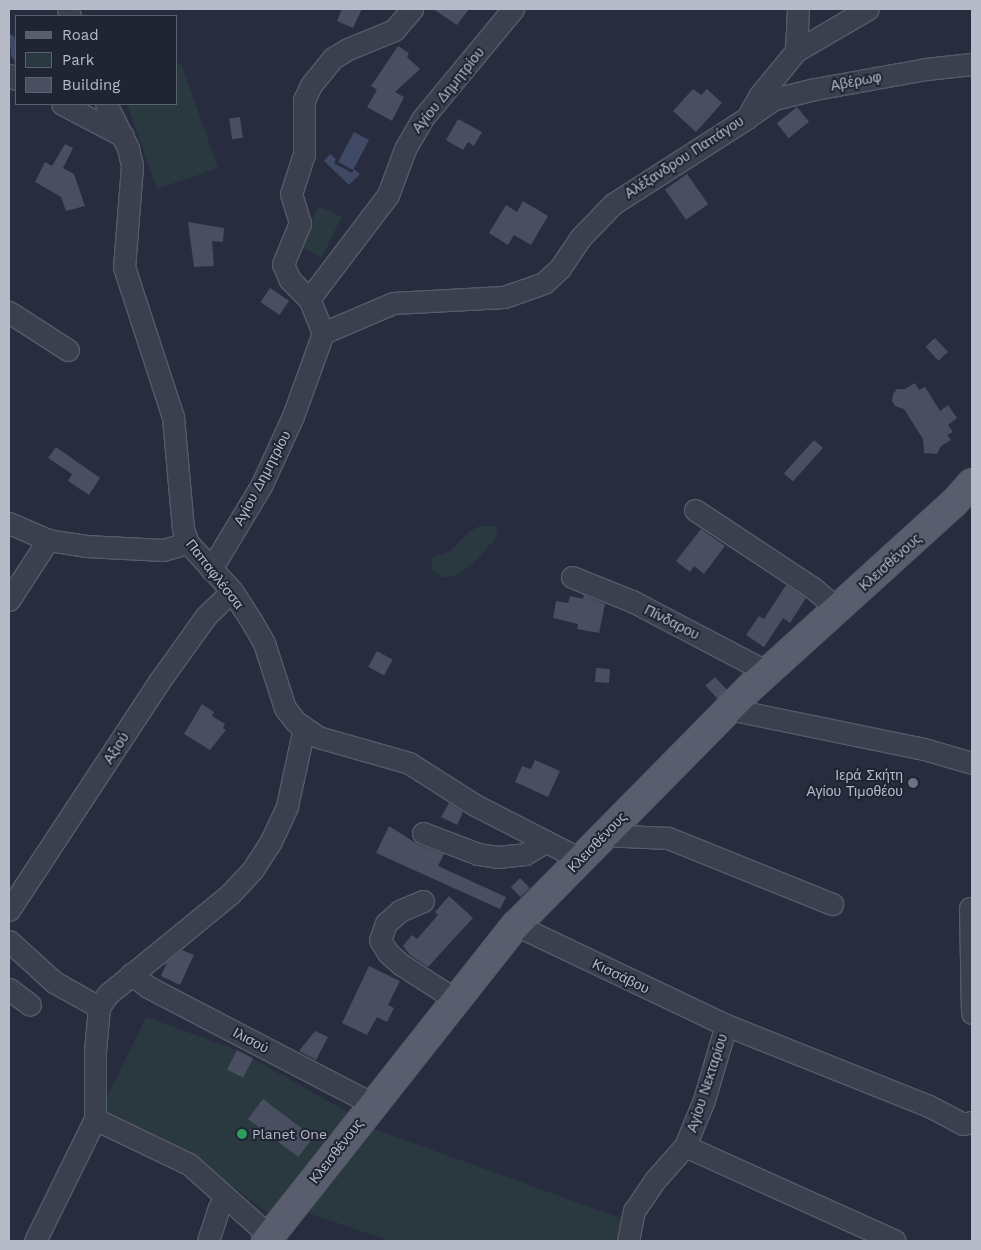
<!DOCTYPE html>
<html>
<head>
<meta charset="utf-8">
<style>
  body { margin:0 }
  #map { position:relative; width:981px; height:1250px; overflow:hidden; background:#272d3e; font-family:"Work Sans",sans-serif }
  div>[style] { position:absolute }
  .green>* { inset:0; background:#29393f; transform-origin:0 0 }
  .water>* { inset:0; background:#3f4865; transform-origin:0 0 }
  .building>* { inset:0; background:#494e61; transform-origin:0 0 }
  .roads { filter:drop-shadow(1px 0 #565b68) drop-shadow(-1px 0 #565b68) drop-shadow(0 1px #565b68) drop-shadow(0 -1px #565b68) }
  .minor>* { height:21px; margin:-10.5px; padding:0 10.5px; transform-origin:10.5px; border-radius:10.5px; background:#3b404e }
  .major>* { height:28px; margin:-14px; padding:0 14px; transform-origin:14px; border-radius:14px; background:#595e6e }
  .dots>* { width:14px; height:14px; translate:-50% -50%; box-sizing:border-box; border:2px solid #202533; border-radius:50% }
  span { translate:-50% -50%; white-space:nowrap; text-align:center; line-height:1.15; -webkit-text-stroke:4px #202533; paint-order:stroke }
  .street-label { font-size:14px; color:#b7bbc8 }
  .poi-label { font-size:14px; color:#b7bbc8 }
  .right { translate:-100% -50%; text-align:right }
  .left { translate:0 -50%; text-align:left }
  .frame { position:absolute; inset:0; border:10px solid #b7bbc8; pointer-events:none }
  .legend { position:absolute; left:15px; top:15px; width:162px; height:90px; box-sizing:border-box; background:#202533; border:1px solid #5c616f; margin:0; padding:6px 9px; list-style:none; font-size:15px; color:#b7bbc8 }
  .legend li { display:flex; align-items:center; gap:10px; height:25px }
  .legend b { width:25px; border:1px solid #5c616f }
</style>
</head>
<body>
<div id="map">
  <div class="green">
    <i style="clip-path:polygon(181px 63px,218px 168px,157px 189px,127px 104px,176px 104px,176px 65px)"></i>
    <i style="left:319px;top:206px;width:25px;height:45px;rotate:26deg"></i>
    <i style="clip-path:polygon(480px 526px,498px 526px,495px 539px,473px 564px,457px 575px,443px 578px,432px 570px,432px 558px,450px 551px,470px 531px)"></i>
    <i style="clip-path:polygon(146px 1017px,237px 1050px,353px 1115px,271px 1216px,195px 1157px,100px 1111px)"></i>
    <i style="clip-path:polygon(366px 1126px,623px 1219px,619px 1241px,391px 1241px,299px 1210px)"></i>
  </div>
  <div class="water">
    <i style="clip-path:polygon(9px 33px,16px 38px,16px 63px,11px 56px)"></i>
    <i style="left:354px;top:132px;width:17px;height:34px;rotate:28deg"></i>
    <i style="clip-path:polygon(330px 154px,336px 159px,334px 163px,352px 173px,354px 169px,360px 174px,349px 185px,324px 161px)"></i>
  </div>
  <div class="building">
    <i style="clip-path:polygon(342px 9px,362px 9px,353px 28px,337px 21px)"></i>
    <i style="clip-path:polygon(433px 9px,469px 9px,457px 25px)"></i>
    <i style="clip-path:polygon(398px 46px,409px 53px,407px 57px,420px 69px,395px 92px,404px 97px,392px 121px,367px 107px,377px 90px,371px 86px)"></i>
    <i style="clip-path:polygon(693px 89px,701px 95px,707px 89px,722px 103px,696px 132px,673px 111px)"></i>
    <i style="left:797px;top:107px;width:19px;height:26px;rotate:51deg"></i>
    <i style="left:240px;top:117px;width:21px;height:11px;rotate:82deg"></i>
    <i style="clip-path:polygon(458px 119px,482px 132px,474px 146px,468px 142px,463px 150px,446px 140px)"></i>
    <i style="clip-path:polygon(65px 144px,73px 148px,63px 168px,74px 174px,85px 206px,66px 211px,61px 197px,35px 182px,45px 162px,52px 166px)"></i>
    <i style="left:687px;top:174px;width:37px;height:27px;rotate:55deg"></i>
    <i style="clip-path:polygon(523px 201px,548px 216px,531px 245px,514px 235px,508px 245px,489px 233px,506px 205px,517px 212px)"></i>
    <i style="clip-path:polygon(188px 222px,224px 228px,223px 242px,212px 241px,214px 266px,194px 267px)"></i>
    <i style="left:270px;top:288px;width:23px;height:17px;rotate:34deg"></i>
    <i style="left:935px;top:338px;width:19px;height:13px;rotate:47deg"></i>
    <i style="clip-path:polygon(915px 383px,919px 390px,925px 387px,940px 411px,948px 405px,957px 418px,948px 425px,953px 432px,947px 435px,951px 440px,941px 446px,937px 454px,924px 453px,923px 439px,904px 409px,895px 406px,892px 401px,893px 394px,897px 389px,905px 389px)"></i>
    <i style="left:814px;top:440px;width:12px;height:45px;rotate:42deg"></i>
    <i style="clip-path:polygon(56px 447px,100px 478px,89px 495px,68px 481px,72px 474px,48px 458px)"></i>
    <i style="clip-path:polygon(701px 529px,725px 546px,704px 574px,694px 566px,690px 572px,676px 561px)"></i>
    <i style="clip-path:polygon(786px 585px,806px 598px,790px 623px,783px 618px,764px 647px,746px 635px,759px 616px,764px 619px)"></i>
    <i style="clip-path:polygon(584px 595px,605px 604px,599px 633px,577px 629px,578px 624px,553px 618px,556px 601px,568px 603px,570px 596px,583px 599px)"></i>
    <i style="left:377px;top:651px;width:18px;height:18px;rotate:29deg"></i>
    <i style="left:596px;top:668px;width:14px;height:14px;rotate:4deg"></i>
    <i style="left:715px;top:677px;width:18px;height:13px;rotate:47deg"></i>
    <i style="clip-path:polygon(202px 704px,214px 712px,212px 716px,225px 724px,223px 728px,226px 730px,210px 750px,184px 734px)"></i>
    <i style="clip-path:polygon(535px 760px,560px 771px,548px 797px,515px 782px,522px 766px,531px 769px)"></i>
    <i style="clip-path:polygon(449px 803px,463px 812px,457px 825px,441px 817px)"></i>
    <i style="clip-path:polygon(389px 826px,419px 845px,444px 854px,438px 866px,506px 897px,500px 909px,376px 853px)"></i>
    <i style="left:520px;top:878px;width:14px;height:13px;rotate:45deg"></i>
    <i style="clip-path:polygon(449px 896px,473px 918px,428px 967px,410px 955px,403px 946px,412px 935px,417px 939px,438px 915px,435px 912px)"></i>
    <i style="clip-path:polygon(182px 950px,194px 955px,180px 985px,161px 976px,167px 962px)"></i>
    <i style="clip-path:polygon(369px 966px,400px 981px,388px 1005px,394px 1008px,387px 1022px,377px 1017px,367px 1035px,342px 1023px)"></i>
    <i style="clip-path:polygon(315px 1031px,328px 1037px,316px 1060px,299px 1051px)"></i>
    <i style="left:237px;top:1050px;width:18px;height:22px;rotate:27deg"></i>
    <i style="left:263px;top:1099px;width:63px;height:25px;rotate:37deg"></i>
  </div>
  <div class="roads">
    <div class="minor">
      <i style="left:68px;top:9px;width:7px;rotate:74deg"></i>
      <i style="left:796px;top:51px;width:42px;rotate:-87.3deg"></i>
      <i style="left:9px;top:75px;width:8px;rotate:30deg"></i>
      <i style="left:62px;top:104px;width:69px;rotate:27.7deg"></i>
      <i style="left:106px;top:104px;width:49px;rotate:63.4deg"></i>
      <i style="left:128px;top:148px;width:18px;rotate:77deg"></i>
      <i style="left:132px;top:166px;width:101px;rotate:94.5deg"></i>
      <i style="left:124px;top:267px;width:158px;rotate:71.9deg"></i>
      <i style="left:173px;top:417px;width:112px;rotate:84.9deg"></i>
      <i style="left:183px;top:529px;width:15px;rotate:70deg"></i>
      <i style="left:188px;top:543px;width:65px;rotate:47.5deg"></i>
      <i style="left:232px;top:591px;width:37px;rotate:57deg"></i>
      <i style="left:252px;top:622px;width:24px;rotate:60deg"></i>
      <i style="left:264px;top:643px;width:68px;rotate:72.1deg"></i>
      <i style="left:285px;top:708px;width:18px;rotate:52deg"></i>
      <i style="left:296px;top:722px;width:27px;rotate:34deg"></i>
      <i style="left:318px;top:737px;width:95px;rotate:15.9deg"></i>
      <i style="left:409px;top:763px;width:78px;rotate:32.5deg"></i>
      <i style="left:475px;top:805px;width:118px;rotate:27.2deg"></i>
      <i style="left:751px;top:115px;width:28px;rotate:-35deg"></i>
      <i style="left:774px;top:99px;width:42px;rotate:-13.7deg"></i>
      <i style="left:815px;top:89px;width:113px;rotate:-10.2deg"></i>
      <i style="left:926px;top:69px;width:46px;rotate:-6.2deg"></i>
      <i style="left:309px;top:299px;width:27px;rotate:-135deg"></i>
      <i style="left:290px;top:280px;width:17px;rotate:-114deg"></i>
      <i style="left:283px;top:264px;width:44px;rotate:-67.5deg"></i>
      <i style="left:300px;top:223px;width:30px;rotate:-107deg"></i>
      <i style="left:291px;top:194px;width:42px;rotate:-72deg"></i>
      <i style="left:304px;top:154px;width:54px;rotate:-90deg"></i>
      <i style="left:304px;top:100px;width:17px;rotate:-65deg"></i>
      <i style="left:311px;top:85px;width:35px;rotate:-51deg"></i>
      <i style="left:333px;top:58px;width:17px;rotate:-31deg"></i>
      <i style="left:348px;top:49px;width:50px;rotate:-22.4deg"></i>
      <i style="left:394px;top:30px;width:28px;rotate:-49deg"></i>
      <i style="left:9px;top:312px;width:70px;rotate:32.8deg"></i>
      <i style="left:323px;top:333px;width:76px;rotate:-23.2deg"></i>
      <i style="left:393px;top:303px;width:111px;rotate:-3.1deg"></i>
      <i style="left:504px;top:297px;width:42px;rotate:-19.3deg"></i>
      <i style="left:544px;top:283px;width:22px;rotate:-43deg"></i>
      <i style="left:560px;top:268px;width:37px;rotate:-56deg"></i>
      <i style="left:581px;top:237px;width:46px;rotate:-45.9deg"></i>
      <i style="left:613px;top:204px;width:159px;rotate:-32.7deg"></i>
      <i style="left:747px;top:118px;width:26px;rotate:-61deg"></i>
      <i style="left:760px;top:95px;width:57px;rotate:-50.7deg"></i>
      <i style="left:796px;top:51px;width:83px;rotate:-30.3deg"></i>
      <i style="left:695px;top:510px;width:141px;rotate:33.5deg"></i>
      <i style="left:813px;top:588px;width:33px;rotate:41deg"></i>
      <i style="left:9px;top:523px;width:43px;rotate:23.6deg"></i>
      <i style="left:48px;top:540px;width:38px;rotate:9deg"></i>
      <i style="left:86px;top:546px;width:77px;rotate:3deg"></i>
      <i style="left:163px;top:550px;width:26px;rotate:-16deg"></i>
      <i style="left:211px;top:569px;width:99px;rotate:-59deg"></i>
      <i style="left:262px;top:484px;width:75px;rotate:-65.5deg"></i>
      <i style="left:293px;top:416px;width:88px;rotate:-70.1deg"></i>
      <i style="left:323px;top:333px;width:37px;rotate:-112deg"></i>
      <i style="left:309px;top:299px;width:131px;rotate:-52.8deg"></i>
      <i style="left:388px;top:195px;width:49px;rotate:-69.7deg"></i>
      <i style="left:405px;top:149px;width:34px;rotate:-60deg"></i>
      <i style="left:422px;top:119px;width:143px;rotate:-50.4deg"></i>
      <i style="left:572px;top:577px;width:65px;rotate:21.8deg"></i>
      <i style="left:632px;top:601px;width:155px;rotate:27.7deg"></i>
      <i style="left:9px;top:600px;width:72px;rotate:-57deg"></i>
      <i style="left:729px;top:709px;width:199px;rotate:11.6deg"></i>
      <i style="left:924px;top:749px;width:50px;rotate:16.3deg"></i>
      <i style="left:423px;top:833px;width:59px;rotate:20.9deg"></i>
      <i style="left:478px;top:854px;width:19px;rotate:9deg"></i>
      <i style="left:497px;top:857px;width:28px;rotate:-6deg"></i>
      <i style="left:525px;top:854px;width:23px;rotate:-31deg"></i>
      <i style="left:603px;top:835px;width:65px;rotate:2.6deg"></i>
      <i style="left:668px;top:838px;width:177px;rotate:21.9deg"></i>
      <i style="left:423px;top:901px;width:25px;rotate:157deg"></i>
      <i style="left:400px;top:911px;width:18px;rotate:139deg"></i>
      <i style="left:386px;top:923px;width:18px;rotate:109deg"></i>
      <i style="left:380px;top:940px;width:15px;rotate:58deg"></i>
      <i style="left:388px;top:953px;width:18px;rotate:41deg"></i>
      <i style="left:402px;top:965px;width:64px;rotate:32.9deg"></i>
      <i style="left:970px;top:908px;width:105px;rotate:88.9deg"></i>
      <i style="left:9px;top:910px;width:272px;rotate:-56.7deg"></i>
      <i style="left:158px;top:683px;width:82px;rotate:-54.4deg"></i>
      <i style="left:206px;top:616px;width:36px;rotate:-44deg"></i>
      <i style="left:516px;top:925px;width:233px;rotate:25.5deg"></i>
      <i style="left:726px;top:1025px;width:219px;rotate:21.8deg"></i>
      <i style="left:929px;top:1106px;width:38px;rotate:28deg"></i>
      <i style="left:963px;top:1124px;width:9px;rotate:-13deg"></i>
      <i style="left:9px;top:941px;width:61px;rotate:42.3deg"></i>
      <i style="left:54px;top:982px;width:51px;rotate:29.1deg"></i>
      <i style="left:131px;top:974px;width:21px;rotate:37deg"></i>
      <i style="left:148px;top:987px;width:254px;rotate:27.5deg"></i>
      <i style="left:9px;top:989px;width:26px;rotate:37deg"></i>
      <i style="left:95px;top:1119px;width:104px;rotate:25.6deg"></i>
      <i style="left:189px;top:1164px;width:115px;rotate:41.8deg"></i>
      <i style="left:685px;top:1146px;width:230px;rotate:24.3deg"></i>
      <i style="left:35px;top:1241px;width:136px;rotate:-63.8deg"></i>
      <i style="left:95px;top:1119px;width:68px;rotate:-90deg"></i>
      <i style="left:95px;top:1051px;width:44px;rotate:-84.8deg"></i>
      <i style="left:99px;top:1007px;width:16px;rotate:-55deg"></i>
      <i style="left:108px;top:994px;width:158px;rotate:-39.3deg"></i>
      <i style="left:230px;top:894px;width:34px;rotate:-47deg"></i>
      <i style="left:253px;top:869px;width:33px;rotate:-57deg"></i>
      <i style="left:271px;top:841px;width:38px;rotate:-65deg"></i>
      <i style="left:287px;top:806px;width:80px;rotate:-77.7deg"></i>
      <i style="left:208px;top:1241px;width:35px;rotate:-72deg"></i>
      <i style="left:219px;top:1208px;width:11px;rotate:-49deg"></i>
      <i style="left:628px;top:1241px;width:31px;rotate:-79deg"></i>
      <i style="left:634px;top:1211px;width:37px;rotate:-56deg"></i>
      <i style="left:655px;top:1180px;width:45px;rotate:-48.6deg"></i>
      <i style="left:685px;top:1146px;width:50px;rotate:-67.6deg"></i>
      <i style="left:704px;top:1100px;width:78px;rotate:-73.7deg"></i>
    </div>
    <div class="major">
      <i style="left:266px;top:1241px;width:403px;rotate:-51.7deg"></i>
      <i style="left:516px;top:925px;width:336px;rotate:-45.4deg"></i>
      <i style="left:752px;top:686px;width:271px;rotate:-42.2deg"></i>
      <i style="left:953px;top:504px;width:28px;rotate:-48deg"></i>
    </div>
  </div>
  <div class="dots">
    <i style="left:913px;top:783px;background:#6b7280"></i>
    <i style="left:242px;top:1134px;background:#2e9e5b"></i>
  </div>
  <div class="street-label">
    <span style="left:856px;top:81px;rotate:-11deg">Αβέρωφ</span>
    <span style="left:448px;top:90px;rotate:-51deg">Αγίου Δημητρίου</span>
    <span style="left:684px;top:157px;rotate:-33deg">Αλέξανδρου Παπάγου</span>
    <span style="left:262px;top:478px;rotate:-62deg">Αγίου Δημητρίου</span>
    <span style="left:890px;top:562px;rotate:-42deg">Κλεισθένους</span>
    <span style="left:215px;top:574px;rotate:52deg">Παπαφλέσσα</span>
    <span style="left:672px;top:622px;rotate:27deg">Πίνδαρου</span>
    <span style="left:116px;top:748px;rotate:-57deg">Αξιού</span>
    <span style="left:597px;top:842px;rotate:-46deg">Κλεισθένους</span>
    <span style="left:621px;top:976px;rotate:26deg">Κισσάβου</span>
    <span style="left:251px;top:1040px;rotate:28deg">Ιλισού</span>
    <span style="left:707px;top:1083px;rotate:-72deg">Αγίου Νεκταρίου</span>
    <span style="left:336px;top:1151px;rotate:-52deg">Κλεισθένους</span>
  </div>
  <div class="poi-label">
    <span class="right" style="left:903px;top:783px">Ιερά Σκήτη<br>Αγίου Τιμοθέου</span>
    <span class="left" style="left:252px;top:1134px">Planet One</span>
  </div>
  <div class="frame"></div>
  <ul class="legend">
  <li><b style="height:6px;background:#595e6e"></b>Road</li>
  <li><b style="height:14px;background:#29393f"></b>Park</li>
  <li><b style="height:14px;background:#494e61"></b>Building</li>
  </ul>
</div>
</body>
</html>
